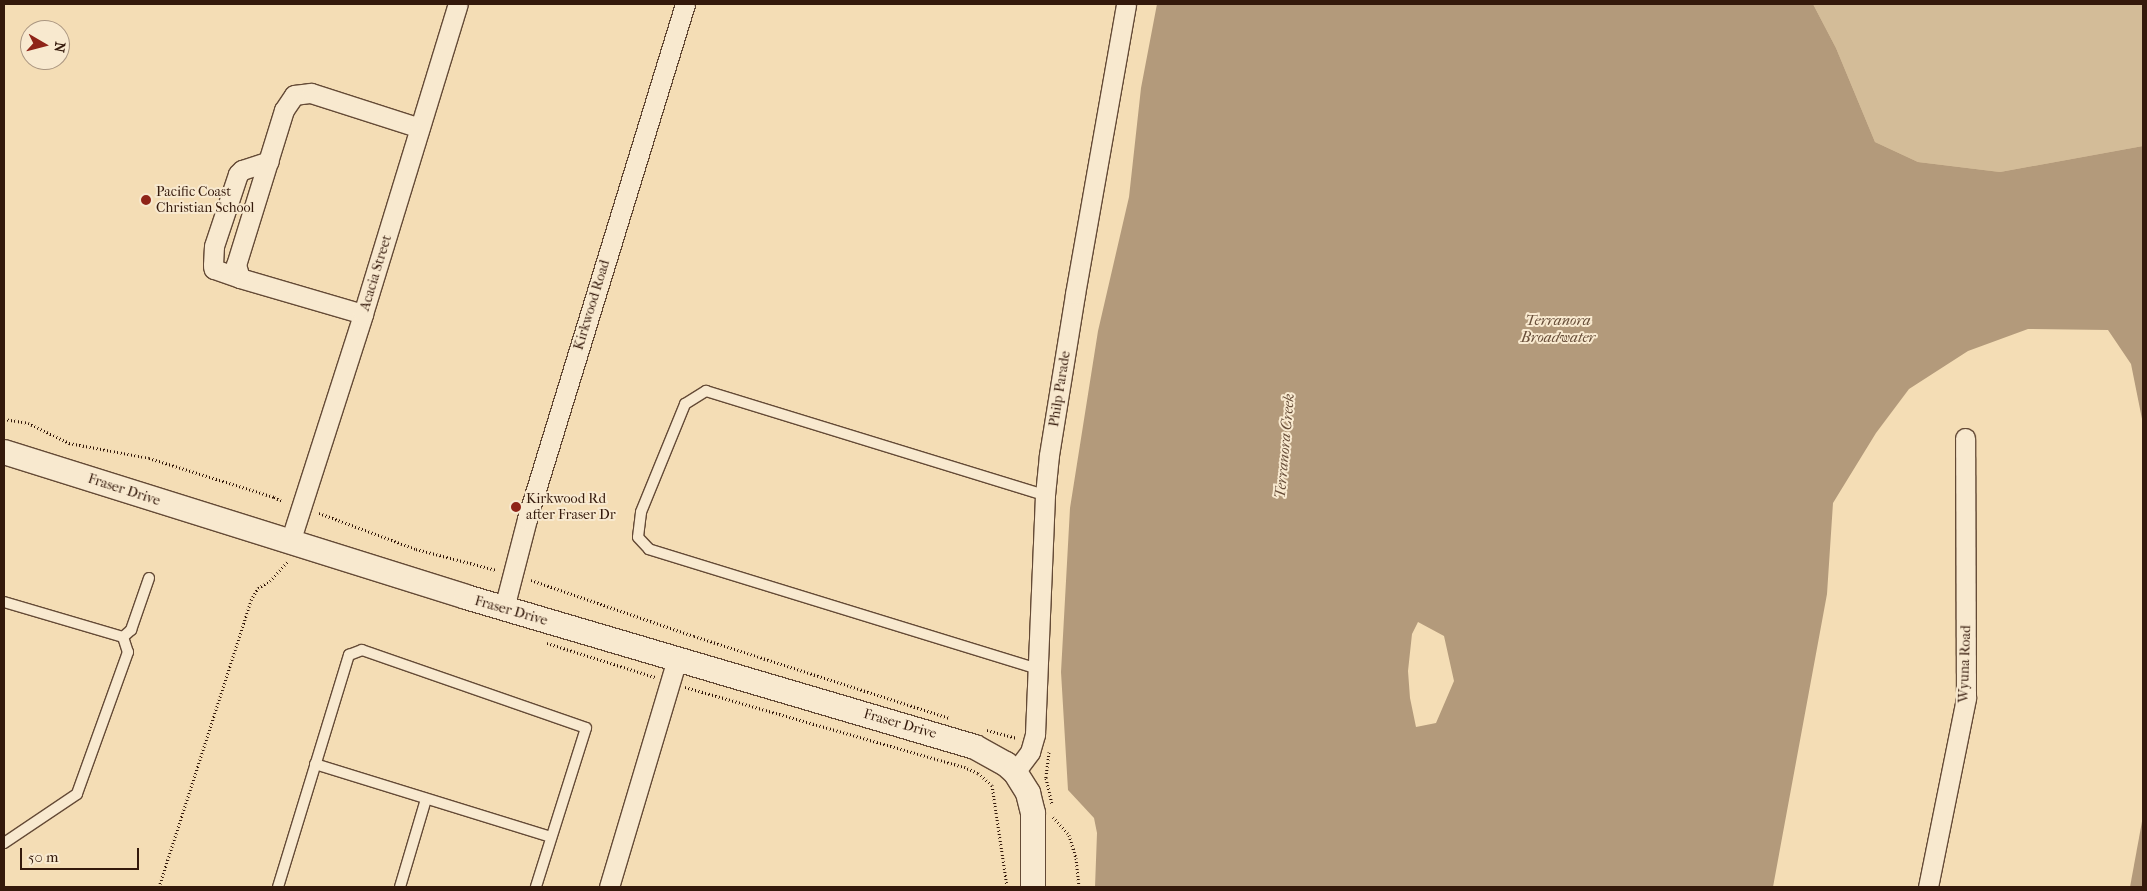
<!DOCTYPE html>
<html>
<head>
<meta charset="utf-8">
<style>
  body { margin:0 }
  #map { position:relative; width:2147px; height:891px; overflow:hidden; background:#f4ddb5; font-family:"IM FELL French Canon",serif }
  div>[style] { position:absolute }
  .green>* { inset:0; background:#d3bc98 }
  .water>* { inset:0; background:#b39a7b }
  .path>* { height:3px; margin-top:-1.5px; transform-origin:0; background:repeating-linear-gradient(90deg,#34190b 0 1px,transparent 0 3.5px) }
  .roads { filter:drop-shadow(1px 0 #644a36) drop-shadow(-1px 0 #644a36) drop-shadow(0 1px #644a36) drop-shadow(0 -1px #644a36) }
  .service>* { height:10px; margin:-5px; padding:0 5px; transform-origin:5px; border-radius:5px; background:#f8e9cf }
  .minor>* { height:19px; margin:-9.5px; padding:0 9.5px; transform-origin:9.5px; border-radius:9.5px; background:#f8e9cf }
  .tertiary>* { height:24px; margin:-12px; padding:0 12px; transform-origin:12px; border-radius:12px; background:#f8e9cf }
  .dots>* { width:14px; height:14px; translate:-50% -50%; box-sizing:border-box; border:2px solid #f8e9cf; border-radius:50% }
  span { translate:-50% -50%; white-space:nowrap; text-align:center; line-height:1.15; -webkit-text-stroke:4px #f8e9cf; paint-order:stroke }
  .poi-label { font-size:14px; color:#34190b }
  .left { translate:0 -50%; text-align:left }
  .street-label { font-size:14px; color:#34190b }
  .water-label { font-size:15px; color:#674d38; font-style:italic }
  .frame { position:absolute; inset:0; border:5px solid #34190b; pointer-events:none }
  .north { position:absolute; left:20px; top:20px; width:50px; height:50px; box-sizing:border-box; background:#f8e9cf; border:1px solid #aa9681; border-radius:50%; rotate:98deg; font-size:14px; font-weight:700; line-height:20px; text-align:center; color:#34190b }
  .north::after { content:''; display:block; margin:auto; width:18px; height:22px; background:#8f2418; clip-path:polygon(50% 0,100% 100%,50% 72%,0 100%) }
  .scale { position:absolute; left:20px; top:848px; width:119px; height:22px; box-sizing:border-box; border:2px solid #34190b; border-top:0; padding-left:6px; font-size:15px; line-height:18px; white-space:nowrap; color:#34190b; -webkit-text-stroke:4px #f8e9cf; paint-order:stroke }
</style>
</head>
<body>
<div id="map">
  <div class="green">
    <i style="clip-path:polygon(1813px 4px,2143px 4px,2143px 146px,2000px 172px,1918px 162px,1875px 142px,1836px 48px)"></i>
  </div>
  <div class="water">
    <i style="clip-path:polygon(evenodd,1157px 4px,1813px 4px,1836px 48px,1875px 142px,1918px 162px,2000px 172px,2143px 146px,2143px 424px,2131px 364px,2108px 330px,2028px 329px,1968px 351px,1909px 389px,1876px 433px,1833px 503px,1827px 594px,1773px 887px,1095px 887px,1097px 833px,1094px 818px,1068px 790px,1061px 672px,1070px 508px,1098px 331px,1129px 197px,1141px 88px,1157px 4px,1418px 622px,1444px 636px,1454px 681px,1436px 723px,1416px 727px,1410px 698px,1408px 671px,1412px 634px,1418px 622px)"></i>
    <i style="clip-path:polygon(2143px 816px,2143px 887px,2130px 887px)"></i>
  </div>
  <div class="path">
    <i style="left:4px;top:419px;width:24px;rotate:9deg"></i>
    <i style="left:28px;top:423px;width:46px;rotate:26deg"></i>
    <i style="left:69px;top:443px;width:81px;rotate:10.6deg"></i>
    <i style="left:149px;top:458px;width:131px;rotate:17.3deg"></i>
    <i style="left:274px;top:497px;width:9px;rotate:27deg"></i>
    <i style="left:319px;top:513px;width:103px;rotate:20.4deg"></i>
    <i style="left:416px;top:549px;width:83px;rotate:14.7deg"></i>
    <i style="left:531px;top:580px;width:172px;rotate:19deg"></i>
    <i style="left:694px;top:636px;width:269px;rotate:17.8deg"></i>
    <i style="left:547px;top:643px;width:113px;rotate:17.5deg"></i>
    <i style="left:685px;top:687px;width:290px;rotate:16deg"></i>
    <i style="left:964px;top:767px;width:15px;rotate:23deg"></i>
    <i style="left:978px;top:773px;width:18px;rotate:41deg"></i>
    <i style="left:992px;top:785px;width:103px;rotate:81.6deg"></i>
    <i style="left:987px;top:730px;width:31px;rotate:15deg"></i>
    <i style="left:1049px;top:752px;width:26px;rotate:97deg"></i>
    <i style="left:1046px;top:778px;width:27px;rotate:77deg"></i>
    <i style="left:1053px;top:817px;width:24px;rotate:48deg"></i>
    <i style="left:1069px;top:835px;width:24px;rotate:73deg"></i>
    <i style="left:1076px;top:858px;width:29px;rotate:84deg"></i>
    <i style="left:159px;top:887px;width:301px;rotate:-72.2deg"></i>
    <i style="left:251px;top:600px;width:14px;rotate:-60deg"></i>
    <i style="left:258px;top:588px;width:14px;rotate:-30deg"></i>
    <i style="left:270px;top:581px;width:27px;rotate:-48deg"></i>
  </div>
  <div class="roads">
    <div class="service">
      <i style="left:4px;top:602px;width:124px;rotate:16.4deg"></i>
      <i style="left:123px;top:637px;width:16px;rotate:72deg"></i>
      <i style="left:128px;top:652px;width:151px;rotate:109.8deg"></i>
      <i style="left:77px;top:794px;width:88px;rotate:146.1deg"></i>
      <i style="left:123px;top:637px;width:11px;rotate:-41deg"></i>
      <i style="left:131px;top:630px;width:55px;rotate:-70.9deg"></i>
      <i style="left:1038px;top:669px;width:407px;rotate:-162.9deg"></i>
      <i style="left:649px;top:549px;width:16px;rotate:-133deg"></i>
      <i style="left:638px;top:537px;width:25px;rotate:-83deg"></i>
      <i style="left:641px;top:512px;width:117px;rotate:-67.8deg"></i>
      <i style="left:685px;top:404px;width:25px;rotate:-32deg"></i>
      <i style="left:706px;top:391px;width:355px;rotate:17.1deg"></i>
      <i style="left:315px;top:764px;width:247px;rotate:17.2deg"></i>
      <i style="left:278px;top:887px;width:243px;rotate:-73deg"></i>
      <i style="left:349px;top:655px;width:14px;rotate:-21deg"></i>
      <i style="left:362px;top:650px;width:237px;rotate:19.2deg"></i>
      <i style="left:586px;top:728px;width:167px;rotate:107.5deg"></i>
      <i style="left:400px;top:887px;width:92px;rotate:-73.5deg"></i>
    </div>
    <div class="minor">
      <i style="left:240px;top:278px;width:28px;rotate:-161deg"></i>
      <i style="left:214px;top:269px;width:4px;rotate:-104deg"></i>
      <i style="left:213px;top:265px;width:19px;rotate:-87deg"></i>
      <i style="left:214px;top:246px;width:76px;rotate:-71.6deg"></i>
      <i style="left:238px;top:174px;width:6px;rotate:-45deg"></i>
      <i style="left:242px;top:170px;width:28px;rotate:-18deg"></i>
      <i style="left:363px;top:314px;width:128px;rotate:-163.7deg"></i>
      <i style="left:240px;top:278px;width:14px;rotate:-107deg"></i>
      <i style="left:236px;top:265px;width:162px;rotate:-72.8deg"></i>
      <i style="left:284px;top:110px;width:18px;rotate:-56deg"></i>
      <i style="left:294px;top:95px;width:17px;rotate:-7deg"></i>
      <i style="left:311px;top:93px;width:114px;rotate:17.8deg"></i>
      <i style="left:290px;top:542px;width:239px;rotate:-72.2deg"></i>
      <i style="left:363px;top:314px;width:324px;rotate:-73deg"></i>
      <i style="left:504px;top:608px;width:92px;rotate:-75.5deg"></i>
      <i style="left:527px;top:519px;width:539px;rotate:-72.94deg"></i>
      <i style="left:1015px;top:772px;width:25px;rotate:-53deg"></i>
      <i style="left:1030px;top:752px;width:19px;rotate:-74deg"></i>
      <i style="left:1035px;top:734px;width:239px;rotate:-87.6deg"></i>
      <i style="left:1045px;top:495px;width:40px;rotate:-84.3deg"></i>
      <i style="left:1049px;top:455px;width:163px;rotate:-80.8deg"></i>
      <i style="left:1075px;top:294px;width:294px;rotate:-80deg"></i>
      <i style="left:609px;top:887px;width:238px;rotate:-73.4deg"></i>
      <i style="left:1928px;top:887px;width:193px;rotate:-78.6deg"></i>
      <i style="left:1966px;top:698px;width:260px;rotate:-90.2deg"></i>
    </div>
    <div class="tertiary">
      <i style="left:4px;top:452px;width:484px;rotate:17.4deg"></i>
      <i style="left:466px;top:597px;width:531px;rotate:16.42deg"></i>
      <i style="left:975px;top:747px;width:35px;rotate:29deg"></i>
      <i style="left:1006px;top:764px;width:12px;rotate:42deg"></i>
      <i style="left:1015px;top:772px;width:25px;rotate:58deg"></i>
      <i style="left:1028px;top:793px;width:21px;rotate:76deg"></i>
      <i style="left:1033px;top:813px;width:74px;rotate:90deg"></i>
    </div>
  </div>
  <div class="dots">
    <i style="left:146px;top:200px;background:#8f2418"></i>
    <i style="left:516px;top:507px;background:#8f2418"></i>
  </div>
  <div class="poi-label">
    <span class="left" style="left:156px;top:200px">Pacific Coast<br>Christian School</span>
    <span class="left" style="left:526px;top:507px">Kirkwood Rd<br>after Fraser Dr</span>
  </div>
  <div class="street-label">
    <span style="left:376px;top:273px;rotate:-73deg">Acacia Street</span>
    <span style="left:592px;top:305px;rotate:-73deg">Kirkwood Road</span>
    <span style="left:1060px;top:389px;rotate:-81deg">Philp Parade</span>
    <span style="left:124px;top:490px;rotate:18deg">Fraser Drive</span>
    <span style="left:511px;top:611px;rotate:16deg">Fraser Drive</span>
    <span style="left:1965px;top:664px;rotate:-88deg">Wyuna Road</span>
    <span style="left:900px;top:724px;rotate:16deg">Fraser Drive</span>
  </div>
  <div class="water-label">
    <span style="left:1558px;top:329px">Terranora<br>Broadwater</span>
    <span style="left:1285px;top:446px;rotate:-85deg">Terranora Creek</span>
  </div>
  <div class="frame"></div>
  <div class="north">N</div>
  <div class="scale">50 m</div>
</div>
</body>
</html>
